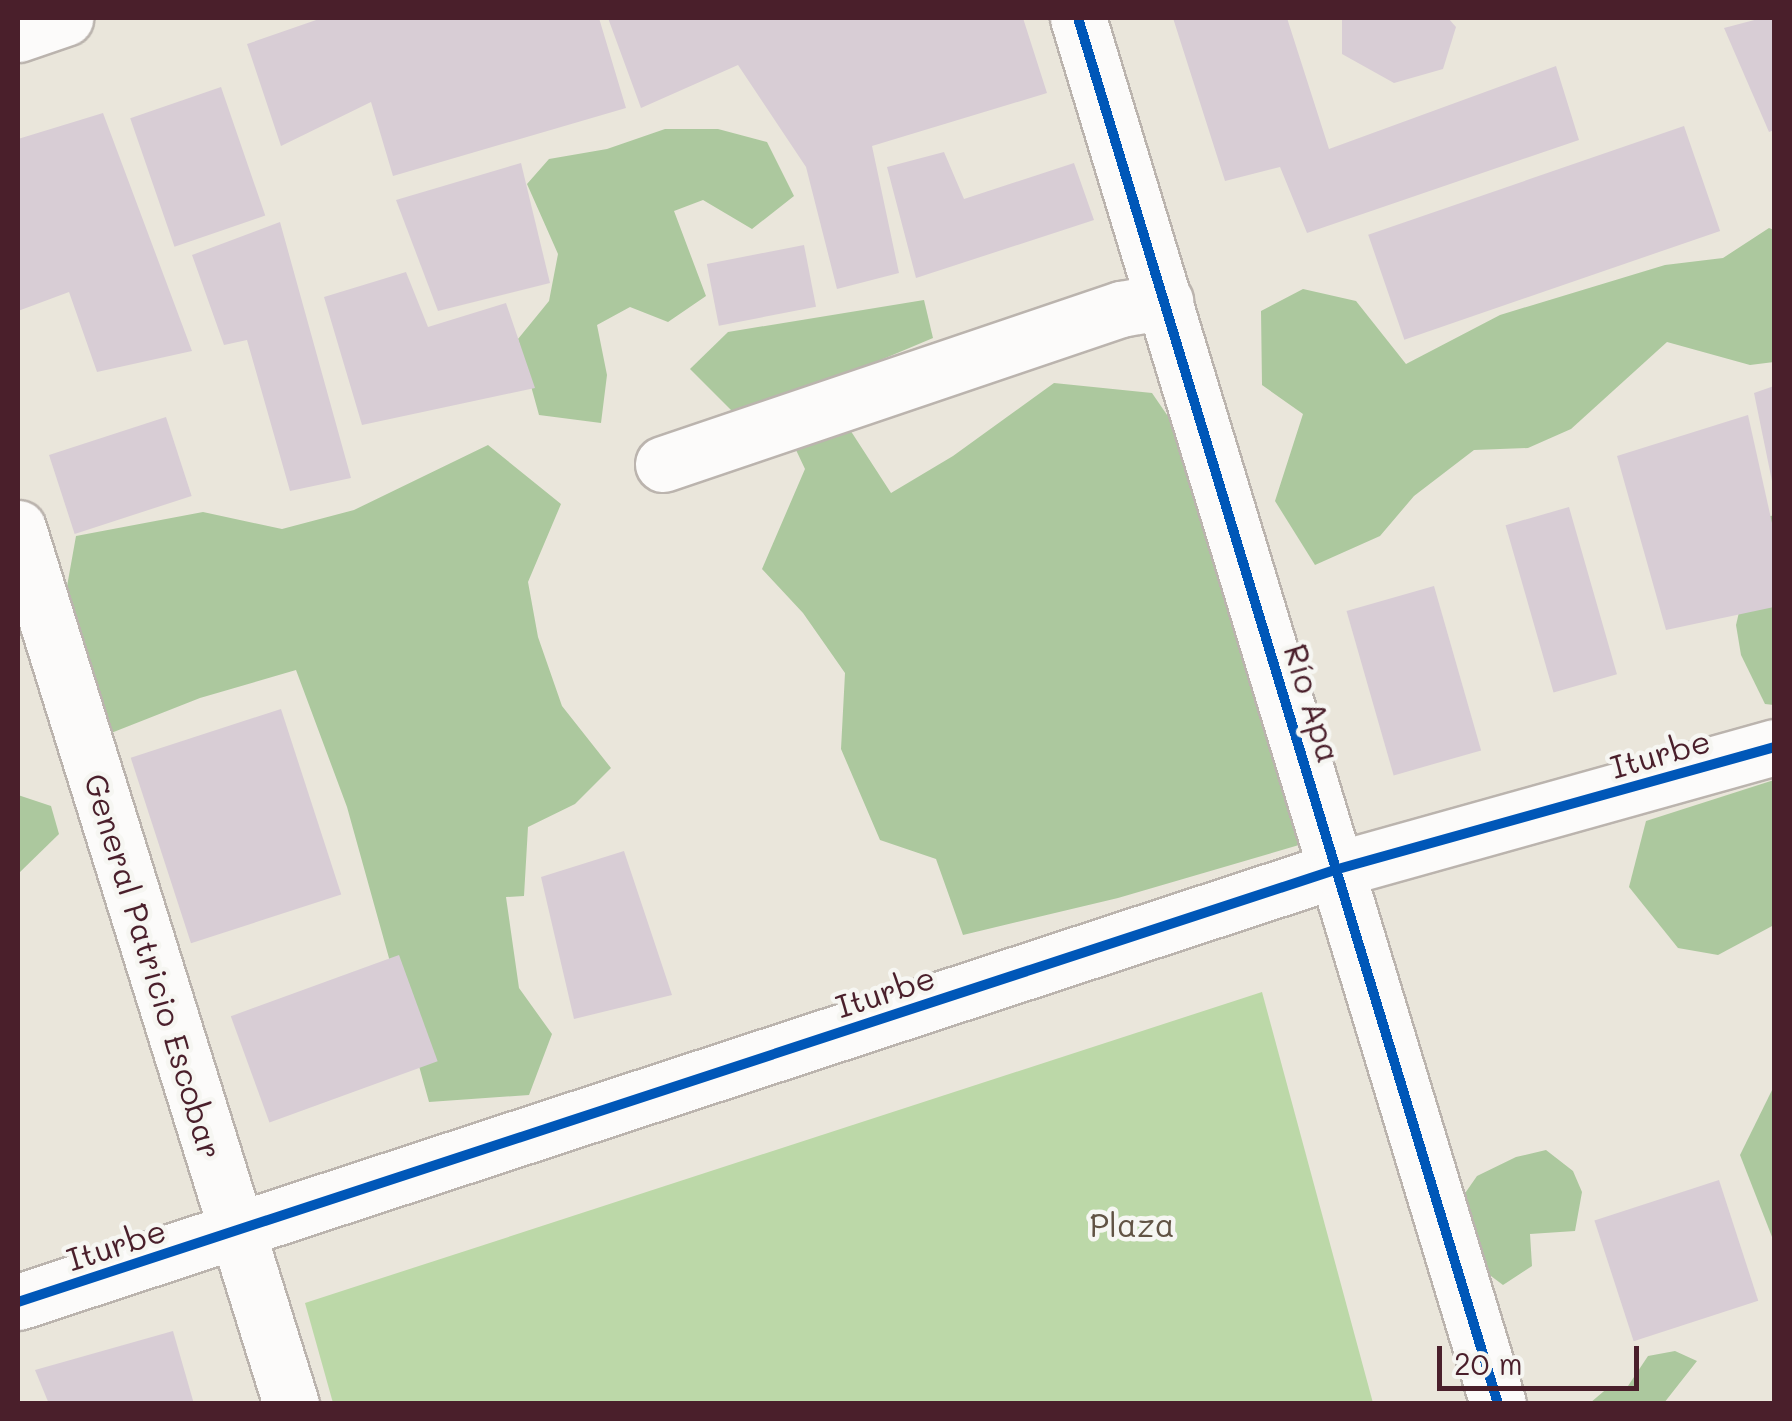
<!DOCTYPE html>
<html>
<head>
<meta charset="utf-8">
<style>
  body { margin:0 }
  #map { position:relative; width:1792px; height:1421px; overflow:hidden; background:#eae6db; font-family:Mali,sans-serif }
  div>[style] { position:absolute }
  .green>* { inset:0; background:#bcd8a8 }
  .forest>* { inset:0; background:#acc89e }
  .building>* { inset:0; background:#d8cdd5; transform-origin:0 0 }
  .roads { filter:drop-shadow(2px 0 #bbb4ae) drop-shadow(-2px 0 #bbb4ae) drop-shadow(0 2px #bbb4ae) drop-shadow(0 -2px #bbb4ae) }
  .minor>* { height:55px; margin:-27.5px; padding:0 27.5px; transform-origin:27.5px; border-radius:27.5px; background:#fcfbfa }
  .cycleway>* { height:10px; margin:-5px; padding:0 5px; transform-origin:5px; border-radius:5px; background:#0057b8 }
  span { translate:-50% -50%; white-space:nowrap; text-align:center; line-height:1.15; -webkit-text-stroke:9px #f6f6f2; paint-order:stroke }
  .street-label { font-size:32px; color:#4a1f2b }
  .park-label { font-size:32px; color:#615344 }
  .frame { position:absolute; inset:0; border:20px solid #4a1f2b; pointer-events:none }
  .scale { position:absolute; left:1437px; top:1346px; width:202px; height:45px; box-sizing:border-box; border:5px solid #4a1f2b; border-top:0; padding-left:12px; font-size:30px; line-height:35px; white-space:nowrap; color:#4a1f2b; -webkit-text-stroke:8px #f6f6f2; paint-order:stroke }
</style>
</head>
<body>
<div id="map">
  <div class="green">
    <i style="clip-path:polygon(1262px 992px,1373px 1403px,333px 1403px,305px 1303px)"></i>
  </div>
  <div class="forest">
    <i style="clip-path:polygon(665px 129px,718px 129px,767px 142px,794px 196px,752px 229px,703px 200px,674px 211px,706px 296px,668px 322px,630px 307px,597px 325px,607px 375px,601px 423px,539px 415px,518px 339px,549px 301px,558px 254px,527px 184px,549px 159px,607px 149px)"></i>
    <i style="clip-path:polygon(1769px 228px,1774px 230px,1774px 362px,1750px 365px,1667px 342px,1571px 429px,1528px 448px,1474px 450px,1414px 496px,1380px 536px,1315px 565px,1275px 501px,1303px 414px,1262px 385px,1261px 311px,1303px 289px,1356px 301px,1406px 364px,1500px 315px,1665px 265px,1723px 258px)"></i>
    <i style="clip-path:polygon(924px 300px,933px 338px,788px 399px,733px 412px,690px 369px,728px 332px)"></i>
    <i style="clip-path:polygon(1054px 383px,1152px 393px,1226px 501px,1254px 596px,1299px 845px,1118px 898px,963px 935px,936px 859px,880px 840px,841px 749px,845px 673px,803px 613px,762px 569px,805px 469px,788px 433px,843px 419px,891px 493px,953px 456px)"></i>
    <i style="clip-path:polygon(488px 445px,561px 504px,528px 582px,538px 637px,562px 706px,611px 768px,575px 804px,528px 827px,524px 896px,506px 897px,519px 988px,552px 1034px,529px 1095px,429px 1102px,347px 807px,296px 670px,200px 698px,106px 735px,56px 648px,76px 536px,203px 512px,282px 529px,354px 510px)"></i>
    <i style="clip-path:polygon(1774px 515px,1774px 705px,1765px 704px,1741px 655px,1736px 625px,1761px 519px)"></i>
    <i style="clip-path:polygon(1774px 780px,1774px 925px,1718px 955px,1678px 948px,1629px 887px,1646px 821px)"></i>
    <i style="clip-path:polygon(18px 795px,51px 806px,59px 834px,18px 874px)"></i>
    <i style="clip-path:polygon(1774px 1086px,1774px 1242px,1740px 1155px)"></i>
    <i style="clip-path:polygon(1546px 1150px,1573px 1171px,1582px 1192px,1575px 1231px,1530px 1234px,1532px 1266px,1503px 1285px,1483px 1270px,1461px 1199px,1477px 1176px,1516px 1157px)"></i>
    <i style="clip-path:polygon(1675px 1351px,1697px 1361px,1664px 1403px,1590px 1403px,1610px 1386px,1626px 1389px,1648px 1356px)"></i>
  </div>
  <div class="building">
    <i style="clip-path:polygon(322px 18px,599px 18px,626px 108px,393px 176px,371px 102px,281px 146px,247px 44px)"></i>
    <i style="clip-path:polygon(608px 18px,1023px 18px,1047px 93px,872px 146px,899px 273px,837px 289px,806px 167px,738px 65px,641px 108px)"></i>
    <i style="clip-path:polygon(1173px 18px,1287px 18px,1329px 149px,1556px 66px,1579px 140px,1307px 233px,1280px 167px,1225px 181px)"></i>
    <i style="clip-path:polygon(1342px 18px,1448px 18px,1456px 27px,1443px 69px,1394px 83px,1342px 54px)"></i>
    <i style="clip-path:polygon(1762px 18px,1774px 18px,1774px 130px,1769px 132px,1724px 28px)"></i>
    <i style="left:221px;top:87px;width:136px;height:96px;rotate:71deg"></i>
    <i style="clip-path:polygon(103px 113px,192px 351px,97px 372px,69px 292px,18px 311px,18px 139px)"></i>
    <i style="left:1684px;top:126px;width:111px;height:334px;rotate:71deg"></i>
    <i style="clip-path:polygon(944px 152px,964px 199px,1074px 163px,1094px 220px,916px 278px,887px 167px)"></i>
    <i style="clip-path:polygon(521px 163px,550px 283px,438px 311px,396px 200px)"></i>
    <i style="clip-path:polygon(280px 222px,351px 478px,290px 491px,247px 340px,224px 345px,192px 255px)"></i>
    <i style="left:804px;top:245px;width:63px;height:99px;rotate:79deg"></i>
    <i style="clip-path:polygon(406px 272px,428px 327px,506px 303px,535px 388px,362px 425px,324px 297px)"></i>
    <i style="clip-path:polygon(1774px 386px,1774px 486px,1773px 486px,1754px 393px)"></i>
    <i style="clip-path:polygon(1748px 415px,1774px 532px,1774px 607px,1666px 630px,1617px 456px)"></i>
    <i style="left:166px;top:417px;width:83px;height:123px;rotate:72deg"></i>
    <i style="left:1569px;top:507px;width:174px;height:66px;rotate:74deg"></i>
    <i style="left:1434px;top:586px;width:171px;height:91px;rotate:74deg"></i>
    <i style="left:281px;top:709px;width:195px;height:158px;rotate:72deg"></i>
    <i style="clip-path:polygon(624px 851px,672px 995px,574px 1019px,541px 877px)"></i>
    <i style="left:399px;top:955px;width:113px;height:179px;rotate:70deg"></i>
    <i style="left:1719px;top:1180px;width:127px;height:131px;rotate:72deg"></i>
    <i style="clip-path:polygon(173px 1331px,194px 1404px,49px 1404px,35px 1370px)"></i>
  </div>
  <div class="roads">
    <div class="minor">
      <i style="left:1078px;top:18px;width:1448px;rotate:73.14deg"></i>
      <i style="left:18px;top:34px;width:50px;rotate:-18.8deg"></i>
      <i style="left:663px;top:464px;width:484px;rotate:-18.7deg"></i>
      <i style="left:1121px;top:309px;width:45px;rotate:-10.3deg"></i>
      <i style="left:18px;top:528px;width:918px;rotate:72.69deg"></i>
      <i style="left:18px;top:1302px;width:1389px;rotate:-18.16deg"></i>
      <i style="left:1338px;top:869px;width:453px;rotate:-15.6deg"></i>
    </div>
  </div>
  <div class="cycleway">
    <i style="left:1078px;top:18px;width:1448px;rotate:73.14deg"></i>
    <i style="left:18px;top:1302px;width:1389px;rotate:-18.16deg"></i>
    <i style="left:1338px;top:869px;width:453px;rotate:-15.6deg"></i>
  </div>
  <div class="street-label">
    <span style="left:1313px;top:703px;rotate:73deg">Río Apa</span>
    <span style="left:1660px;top:753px;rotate:-16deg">Iturbe</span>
    <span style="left:154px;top:966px;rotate:73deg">General Patricio Escobar</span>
    <span style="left:885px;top:991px;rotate:-18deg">Iturbe</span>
    <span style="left:116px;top:1244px;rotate:-18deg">Iturbe</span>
  </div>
  <div class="park-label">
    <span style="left:1132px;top:1224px">Plaza</span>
  </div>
  <div class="frame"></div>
  <div class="scale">20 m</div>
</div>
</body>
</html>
